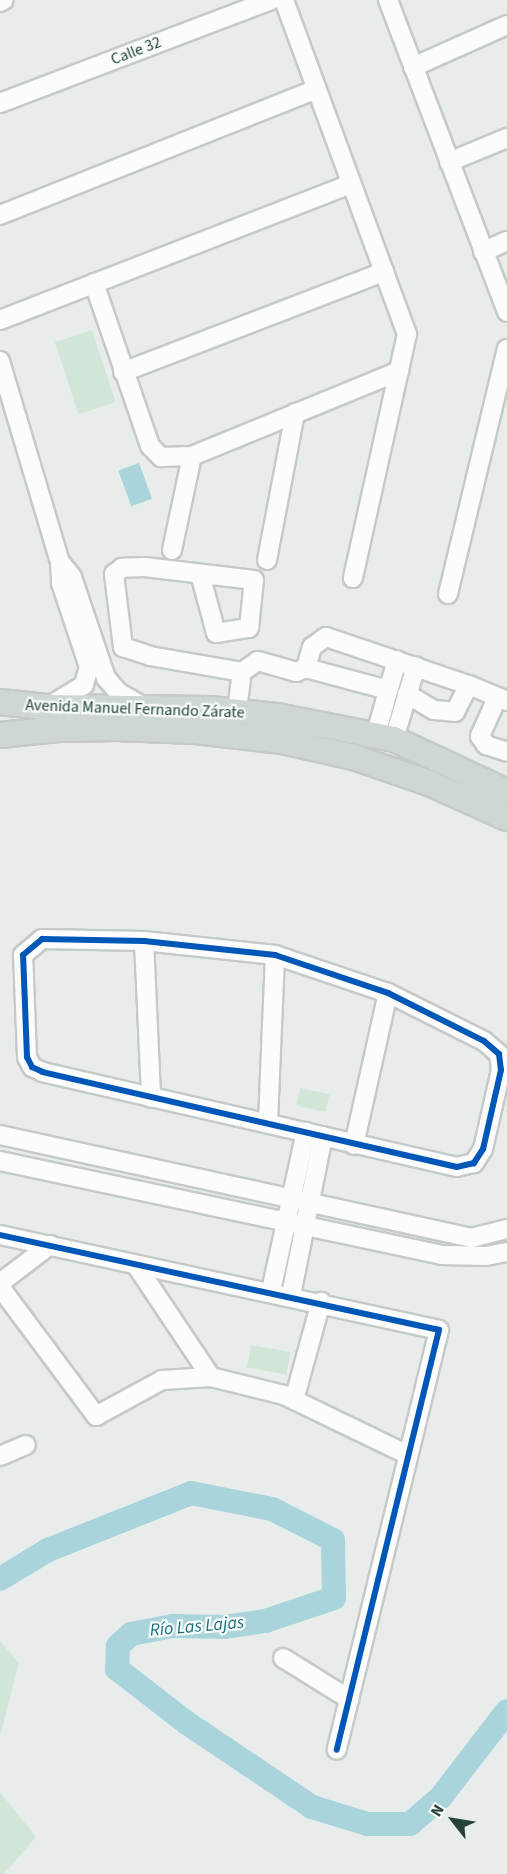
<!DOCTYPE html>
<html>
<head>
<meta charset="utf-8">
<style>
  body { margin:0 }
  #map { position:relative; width:507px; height:1874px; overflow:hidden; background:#e8edeb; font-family:"Source Sans 3",sans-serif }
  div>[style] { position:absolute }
  .green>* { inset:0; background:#d1e6d8; transform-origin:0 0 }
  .water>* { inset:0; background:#a9d4db; transform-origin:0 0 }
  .river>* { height:24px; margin:-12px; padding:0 12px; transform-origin:12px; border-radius:12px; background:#a9d4db }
  .roads { filter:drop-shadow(2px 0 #c5cac8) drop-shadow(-2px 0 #c5cac8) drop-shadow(0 2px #c5cac8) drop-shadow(0 -2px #c5cac8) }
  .minor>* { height:18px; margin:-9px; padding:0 9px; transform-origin:9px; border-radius:9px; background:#fcfcfc }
  .major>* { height:24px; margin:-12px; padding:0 12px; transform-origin:12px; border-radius:12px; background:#cfd7d5 }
  .cycleway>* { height:6px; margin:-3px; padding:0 3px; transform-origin:3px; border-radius:3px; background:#0057b8 }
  span { translate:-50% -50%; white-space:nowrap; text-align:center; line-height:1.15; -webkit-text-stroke:4.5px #f7fbf9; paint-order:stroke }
  .street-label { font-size:16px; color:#24423a }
  .water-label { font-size:18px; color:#1c6f80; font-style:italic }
  .north { position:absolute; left:423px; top:1790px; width:60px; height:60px; -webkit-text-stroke:4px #f7fbf9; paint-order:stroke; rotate:301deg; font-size:16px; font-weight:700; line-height:24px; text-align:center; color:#24423a }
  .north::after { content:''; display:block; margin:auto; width:21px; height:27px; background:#24423a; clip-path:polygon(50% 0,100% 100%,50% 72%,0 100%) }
</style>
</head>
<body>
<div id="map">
  <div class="green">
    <i style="left:92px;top:330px;width:76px;height:39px;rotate:72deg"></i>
    <i style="left:300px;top:1088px;width:30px;height:18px;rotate:12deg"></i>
    <i style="left:251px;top:1345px;width:40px;height:23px;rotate:10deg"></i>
    <i style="clip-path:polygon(0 1641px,19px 1663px,0 1736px)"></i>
    <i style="clip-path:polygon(0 1792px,36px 1837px,4px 1874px,0 1874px)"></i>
  </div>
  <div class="water">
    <i style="left:139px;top:463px;width:38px;height:22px;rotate:70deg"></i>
  </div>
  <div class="river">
    <i style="left:0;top:1579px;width:56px;rotate:-31.1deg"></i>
    <i style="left:48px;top:1550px;width:154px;rotate:-21.7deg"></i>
    <i style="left:191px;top:1493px;width:83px;rotate:11.2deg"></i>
    <i style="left:272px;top:1509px;width:68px;rotate:26.9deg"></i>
    <i style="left:333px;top:1540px;width:58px;rotate:89deg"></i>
    <i style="left:334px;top:1598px;width:73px;rotate:161.6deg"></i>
    <i style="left:265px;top:1621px;width:41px;rotate:171.7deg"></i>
    <i style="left:224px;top:1627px;width:51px;rotate:-178.9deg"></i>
    <i style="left:173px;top:1626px;width:43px;rotate:169.2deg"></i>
    <i style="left:131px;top:1634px;width:18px;rotate:137deg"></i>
    <i style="left:118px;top:1646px;width:23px;rotate:92deg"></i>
    <i style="left:117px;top:1669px;width:88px;rotate:37.6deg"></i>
    <i style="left:187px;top:1723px;width:151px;rotate:33.9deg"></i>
    <i style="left:312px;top:1807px;width:59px;rotate:16.9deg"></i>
    <i style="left:368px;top:1824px;width:42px"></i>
    <i style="left:410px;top:1824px;width:41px;rotate:-41.1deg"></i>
    <i style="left:441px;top:1797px;width:108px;rotate:-52.5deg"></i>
  </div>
  <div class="roads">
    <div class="minor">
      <i style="left:284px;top:0;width:356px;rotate:69.8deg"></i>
      <i style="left:407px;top:334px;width:250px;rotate:102.5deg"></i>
      <i style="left:388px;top:0;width:334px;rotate:69.1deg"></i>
      <i style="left:0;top:2px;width:4px;rotate:-27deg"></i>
      <i style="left:413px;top:67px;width:103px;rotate:-24.1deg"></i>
      <i style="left:0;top:103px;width:290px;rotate:-20.8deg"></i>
      <i style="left:449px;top:162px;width:63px;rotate:-22.5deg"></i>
      <i style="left:0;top:215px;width:340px;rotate:-21.7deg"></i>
      <i style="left:483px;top:252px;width:26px;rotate:-25deg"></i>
      <i style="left:94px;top:283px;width:172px;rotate:71deg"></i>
      <i style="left:150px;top:446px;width:16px;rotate:45deg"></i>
      <i style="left:161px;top:457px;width:31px;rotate:-2deg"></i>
      <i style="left:192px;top:456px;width:224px;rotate:-22.3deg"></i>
      <i style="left:0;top:320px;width:376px;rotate:-21.2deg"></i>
      <i style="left:0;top:361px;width:210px;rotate:73.4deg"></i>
      <i style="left:60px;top:562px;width:21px;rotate:87deg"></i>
      <i style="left:61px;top:583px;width:89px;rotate:71.6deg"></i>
      <i style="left:89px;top:667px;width:19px;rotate:106deg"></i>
      <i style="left:84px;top:685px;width:41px;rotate:149deg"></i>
      <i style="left:123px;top:372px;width:280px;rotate:-21deg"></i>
      <i style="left:172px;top:550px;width:96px;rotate:-78deg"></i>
      <i style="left:267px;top:560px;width:150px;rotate:-79.2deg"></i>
      <i style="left:60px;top:562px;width:19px;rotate:51deg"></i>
      <i style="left:72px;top:577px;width:107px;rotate:71.4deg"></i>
      <i style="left:106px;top:678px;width:18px;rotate:49deg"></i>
      <i style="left:118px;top:692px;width:28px;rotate:30deg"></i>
      <i style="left:200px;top:574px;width:61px;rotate:74.8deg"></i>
      <i style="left:216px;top:633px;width:33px;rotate:-9deg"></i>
      <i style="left:249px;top:628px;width:48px;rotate:-84.1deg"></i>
      <i style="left:254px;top:580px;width:110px;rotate:-173.2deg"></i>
      <i style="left:145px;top:567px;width:23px;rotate:178deg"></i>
      <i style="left:122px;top:568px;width:10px;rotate:143deg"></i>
      <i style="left:114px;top:574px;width:74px;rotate:83deg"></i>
      <i style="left:123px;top:647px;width:28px;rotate:18deg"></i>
      <i style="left:150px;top:656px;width:93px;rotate:9.9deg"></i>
      <i style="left:448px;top:594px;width:252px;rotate:-76.5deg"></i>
      <i style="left:306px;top:668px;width:85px;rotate:15deg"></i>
      <i style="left:407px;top:694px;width:31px;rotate:31deg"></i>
      <i style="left:434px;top:710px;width:21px;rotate:5deg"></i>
      <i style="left:455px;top:712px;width:30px;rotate:-63deg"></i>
      <i style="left:497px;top:698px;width:42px;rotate:114.1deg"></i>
      <i style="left:480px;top:736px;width:11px;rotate:56deg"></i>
      <i style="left:486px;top:745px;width:22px;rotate:18deg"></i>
      <i style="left:237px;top:711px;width:39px;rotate:-83deg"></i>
      <i style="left:242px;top:672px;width:19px;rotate:-35deg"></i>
      <i style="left:258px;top:661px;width:40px;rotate:16deg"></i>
      <i style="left:296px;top:672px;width:11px;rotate:-22deg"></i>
      <i style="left:306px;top:668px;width:22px;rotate:-74deg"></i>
      <i style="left:312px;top:647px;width:17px;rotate:-36deg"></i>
      <i style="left:326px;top:637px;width:151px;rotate:18.6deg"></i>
      <i style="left:469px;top:685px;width:41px;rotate:22.8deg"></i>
      <i style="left:375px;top:737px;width:80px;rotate:-74.1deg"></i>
      <i style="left:394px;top:739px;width:76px;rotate:-73.2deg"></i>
      <i style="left:42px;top:939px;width:102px;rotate:1.1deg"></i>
      <i style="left:144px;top:941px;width:132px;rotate:6.1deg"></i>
      <i style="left:275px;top:955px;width:119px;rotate:18.6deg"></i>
      <i style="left:388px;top:993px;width:107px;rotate:26.6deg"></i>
      <i style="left:484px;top:1041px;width:20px;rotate:41deg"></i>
      <i style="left:499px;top:1054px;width:16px;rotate:83deg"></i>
      <i style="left:501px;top:1070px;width:81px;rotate:102.8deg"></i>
      <i style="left:483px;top:1149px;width:17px;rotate:123deg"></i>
      <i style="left:474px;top:1163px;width:17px;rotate:167deg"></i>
      <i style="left:457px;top:1167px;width:425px;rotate:-167.1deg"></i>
      <i style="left:43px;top:1072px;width:12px;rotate:-156deg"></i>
      <i style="left:32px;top:1067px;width:11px;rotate:-117deg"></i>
      <i style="left:27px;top:1057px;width:102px;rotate:-92.2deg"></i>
      <i style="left:23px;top:955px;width:25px;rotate:-40deg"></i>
      <i style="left:144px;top:941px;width:157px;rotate:87.4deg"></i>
      <i style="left:268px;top:1122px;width:167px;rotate:-87.6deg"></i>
      <i style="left:0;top:1135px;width:482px;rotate:12.3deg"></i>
      <i style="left:471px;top:1238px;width:37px;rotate:-14deg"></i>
      <i style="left:354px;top:1145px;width:156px;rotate:-77.4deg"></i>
      <i style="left:0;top:1161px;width:452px;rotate:12deg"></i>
      <i style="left:442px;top:1255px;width:44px;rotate:1.3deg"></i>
      <i style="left:486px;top:1256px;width:21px;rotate:-11deg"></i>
      <i style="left:0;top:1235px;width:449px;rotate:12.2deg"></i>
      <i style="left:439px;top:1330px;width:432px;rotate:103.7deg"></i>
      <i style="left:136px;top:1265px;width:135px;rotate:56.2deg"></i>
      <i style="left:0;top:1283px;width:63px;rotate:-37.2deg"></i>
      <i style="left:0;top:1287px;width:161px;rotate:53.3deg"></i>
      <i style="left:96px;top:1416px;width:75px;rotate:-28.6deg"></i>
      <i style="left:162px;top:1380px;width:49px;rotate:-3.5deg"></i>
      <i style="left:211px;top:1377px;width:75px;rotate:13.9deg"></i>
      <i style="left:284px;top:1395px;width:138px;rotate:25.8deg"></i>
      <i style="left:271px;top:1291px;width:163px;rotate:-77.6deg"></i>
      <i style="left:291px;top:1295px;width:162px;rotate:-78.6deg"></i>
      <i style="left:294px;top:1400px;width:102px;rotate:-74.6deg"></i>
      <i style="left:0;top:1456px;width:28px;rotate:-23deg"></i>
      <i style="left:283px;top:1658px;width:78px;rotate:31.8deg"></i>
    </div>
    <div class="major">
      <i style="left:0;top:702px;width:47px;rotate:6.1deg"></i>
      <i style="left:47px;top:707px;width:163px;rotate:0.7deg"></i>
      <i style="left:210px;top:709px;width:67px;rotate:6deg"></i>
      <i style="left:277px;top:716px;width:119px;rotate:11.1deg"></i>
      <i style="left:394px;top:739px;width:125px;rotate:25.1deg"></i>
      <i style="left:0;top:735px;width:58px;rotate:-5.9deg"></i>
      <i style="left:58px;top:729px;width:58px;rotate:-1deg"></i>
      <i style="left:116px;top:728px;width:79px;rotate:2.2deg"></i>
      <i style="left:195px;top:731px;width:88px;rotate:6.6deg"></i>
      <i style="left:282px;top:741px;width:73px;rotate:12.7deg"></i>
      <i style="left:353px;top:757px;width:80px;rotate:18.9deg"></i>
      <i style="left:429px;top:783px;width:85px;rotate:24.2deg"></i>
    </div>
  </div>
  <div class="cycleway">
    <i style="left:42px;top:939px;width:102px;rotate:1.1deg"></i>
    <i style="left:144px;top:941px;width:132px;rotate:6.1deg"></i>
    <i style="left:275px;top:955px;width:119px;rotate:18.6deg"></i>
    <i style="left:388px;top:993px;width:107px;rotate:26.6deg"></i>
    <i style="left:484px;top:1041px;width:20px;rotate:41deg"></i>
    <i style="left:499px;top:1054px;width:16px;rotate:83deg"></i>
    <i style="left:501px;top:1070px;width:81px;rotate:102.8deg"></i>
    <i style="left:483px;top:1149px;width:17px;rotate:123deg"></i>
    <i style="left:474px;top:1163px;width:17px;rotate:167deg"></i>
    <i style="left:457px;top:1167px;width:425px;rotate:-167.1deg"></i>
    <i style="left:43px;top:1072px;width:12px;rotate:-156deg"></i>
    <i style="left:32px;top:1067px;width:11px;rotate:-117deg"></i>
    <i style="left:27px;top:1057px;width:102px;rotate:-92.2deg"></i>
    <i style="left:23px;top:955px;width:25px;rotate:-40deg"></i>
    <i style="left:0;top:1235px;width:449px;rotate:12.2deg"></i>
    <i style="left:439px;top:1330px;width:432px;rotate:103.7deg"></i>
  </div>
  <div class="street-label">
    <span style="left:136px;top:51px;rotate:-21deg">Calle 32</span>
    <span style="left:135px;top:709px;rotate:2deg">Avenida Manuel Fernando Zárate</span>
  </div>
  <div class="water-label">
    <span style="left:197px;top:1627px;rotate:-5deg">Río Las Lajas</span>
  </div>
  <div class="north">N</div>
</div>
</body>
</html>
